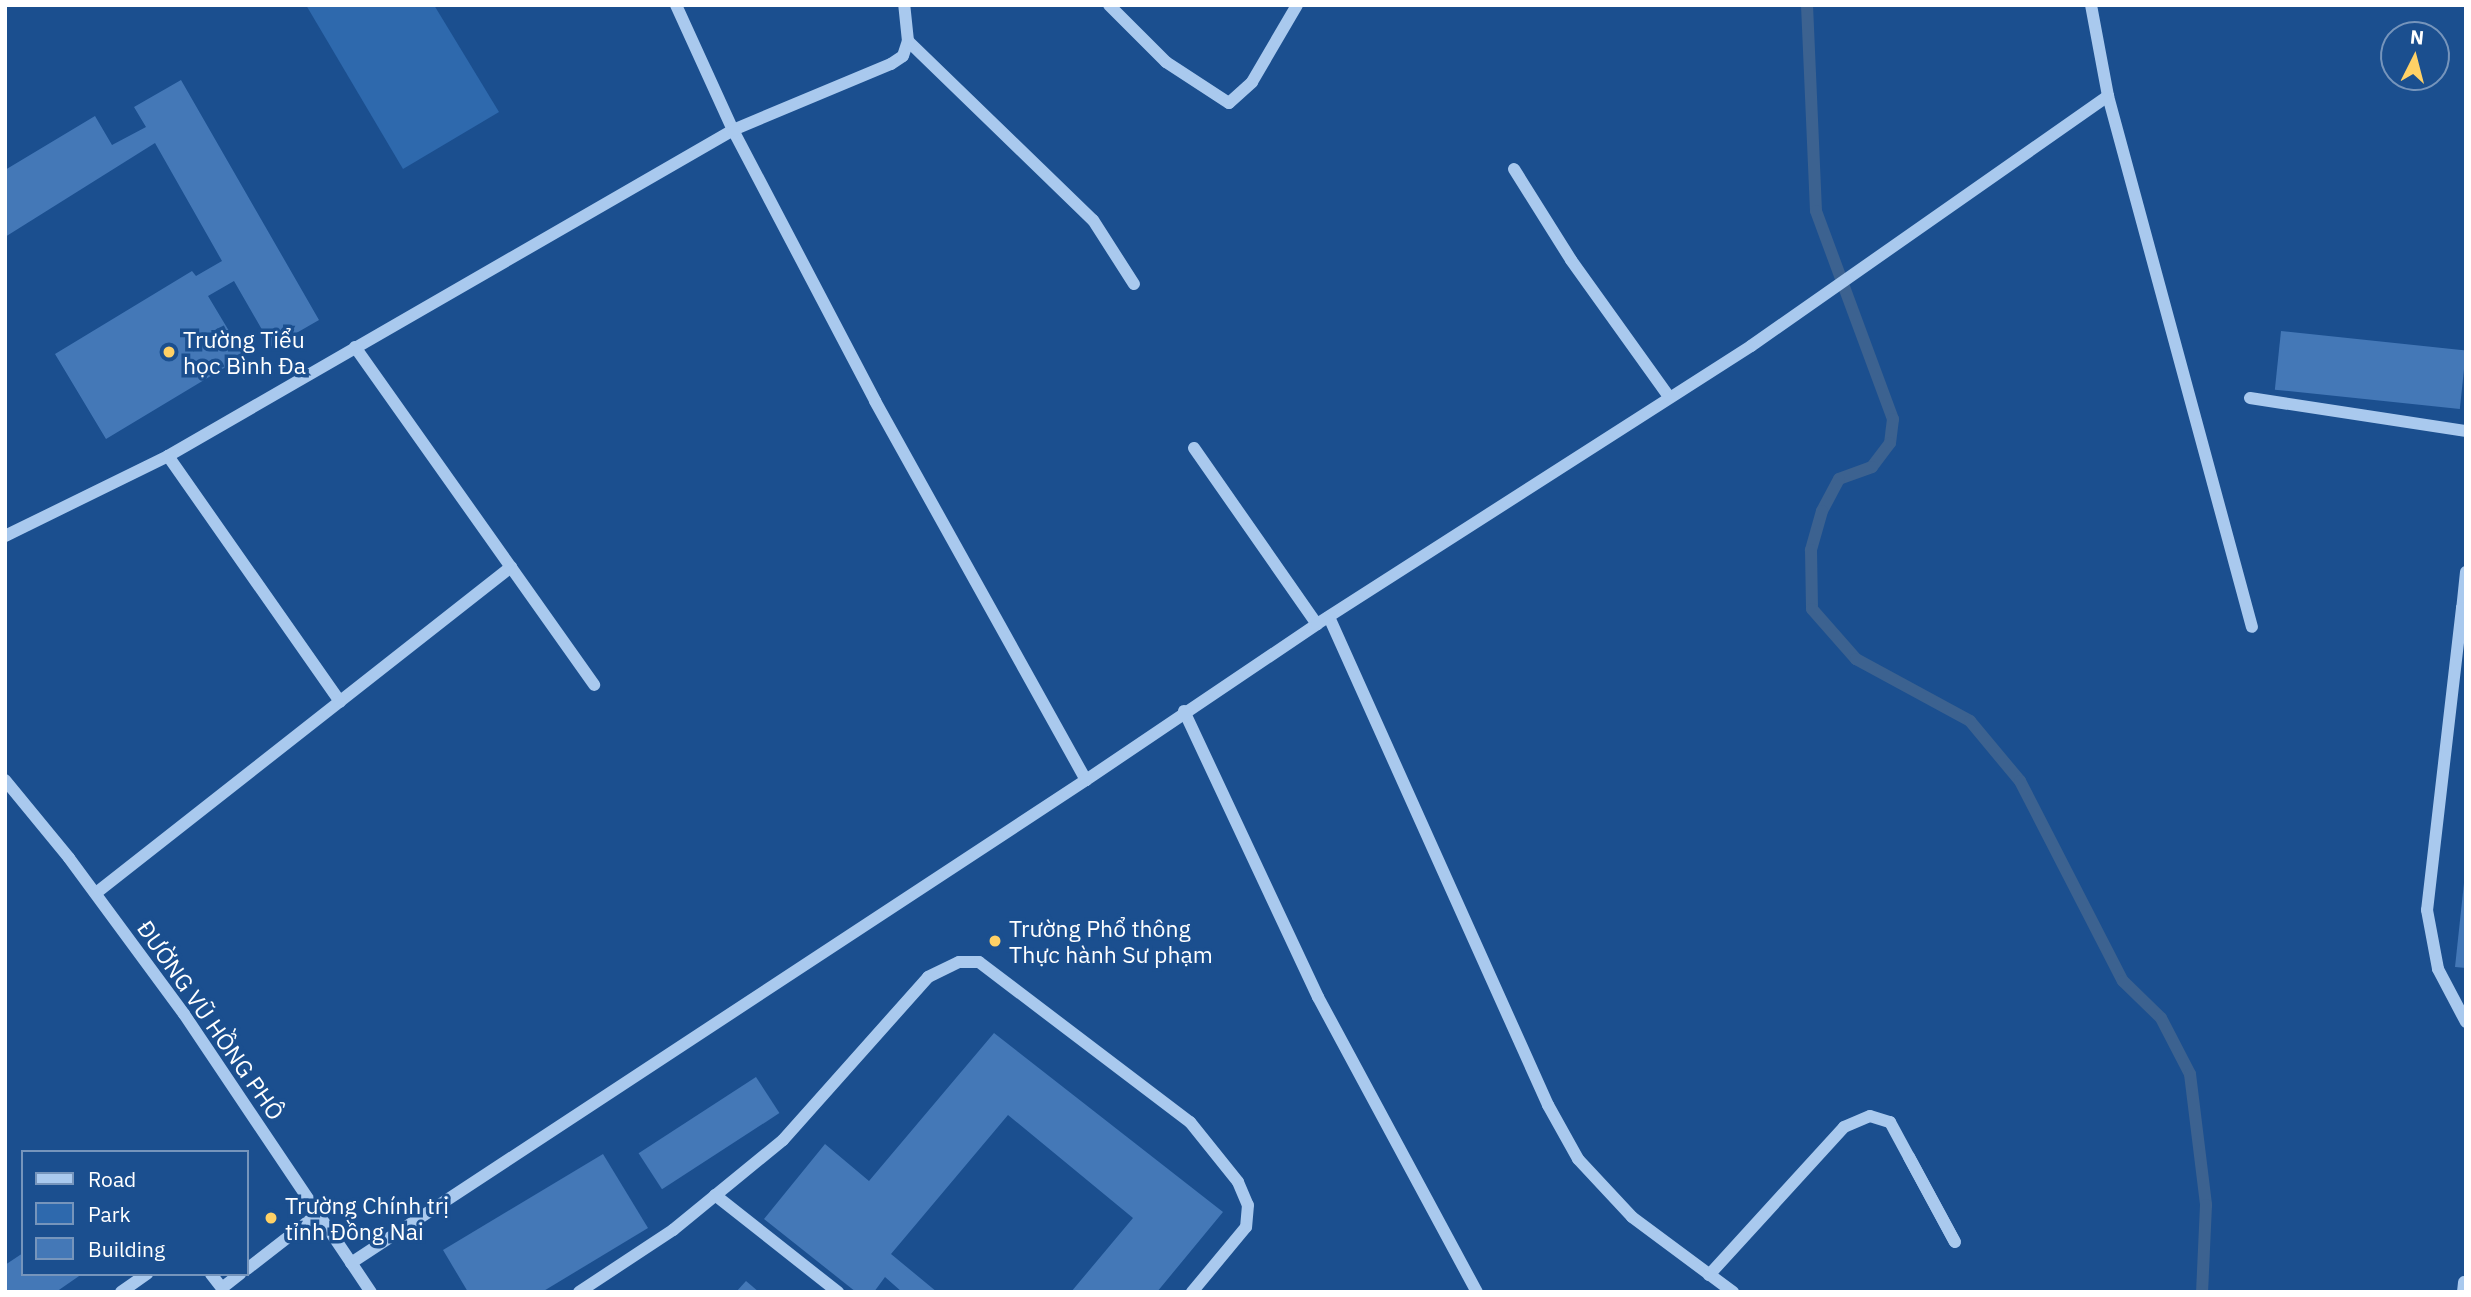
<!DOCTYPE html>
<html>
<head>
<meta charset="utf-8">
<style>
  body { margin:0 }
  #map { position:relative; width:2471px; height:1297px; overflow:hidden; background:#1b4f8f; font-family:"IBM Plex Sans",sans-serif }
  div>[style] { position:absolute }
  .green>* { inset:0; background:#2e69ad }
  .stream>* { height:12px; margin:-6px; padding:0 6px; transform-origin:6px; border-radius:6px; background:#3c6290 }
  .building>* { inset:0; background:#4478b7; transform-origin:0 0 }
  .minor>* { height:12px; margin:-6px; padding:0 6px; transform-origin:6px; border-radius:6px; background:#a9c9ee }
  .dots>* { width:19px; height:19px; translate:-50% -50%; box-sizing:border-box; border:4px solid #1b4f8f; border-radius:50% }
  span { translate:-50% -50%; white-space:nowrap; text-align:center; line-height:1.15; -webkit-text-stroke:7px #1b4f8f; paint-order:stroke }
  .poi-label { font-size:23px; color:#fff }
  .left { translate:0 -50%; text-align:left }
  .street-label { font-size:23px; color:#fff }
  .frame { position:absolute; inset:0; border:7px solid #fff; pointer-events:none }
  .legend { position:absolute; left:21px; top:1150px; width:228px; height:126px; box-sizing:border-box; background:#1b4f8f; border:2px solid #7695bc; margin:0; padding:9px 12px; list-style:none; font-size:21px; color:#fff }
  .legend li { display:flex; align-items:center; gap:14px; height:35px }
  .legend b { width:35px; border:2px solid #7695bc }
  .north { position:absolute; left:2380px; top:21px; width:70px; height:70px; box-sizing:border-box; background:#1b4f8f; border:2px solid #7695bc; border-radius:50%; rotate:6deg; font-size:19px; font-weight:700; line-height:28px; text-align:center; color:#fff }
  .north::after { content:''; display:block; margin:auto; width:24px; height:32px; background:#ffd166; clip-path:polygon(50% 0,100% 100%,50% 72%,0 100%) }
</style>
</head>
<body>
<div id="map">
  <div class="green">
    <i style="clip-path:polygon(306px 5px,434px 5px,499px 112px,403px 169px)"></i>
  </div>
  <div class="stream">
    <i style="left:1807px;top:5px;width:206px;rotate:87.5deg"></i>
    <i style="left:1816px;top:211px;width:222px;rotate:69.7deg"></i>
    <i style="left:1893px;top:419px;width:24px;rotate:97deg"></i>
    <i style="left:1890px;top:443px;width:30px;rotate:127deg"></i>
    <i style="left:1872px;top:467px;width:35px;rotate:160deg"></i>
    <i style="left:1839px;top:479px;width:36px;rotate:118deg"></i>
    <i style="left:1822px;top:511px;width:41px;rotate:105.8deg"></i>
    <i style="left:1811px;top:550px;width:59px;rotate:89deg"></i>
    <i style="left:1812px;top:609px;width:67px;rotate:48.7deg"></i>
    <i style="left:1856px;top:659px;width:130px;rotate:28.5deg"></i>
    <i style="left:1970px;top:721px;width:78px;rotate:50.2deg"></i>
    <i style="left:2020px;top:781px;width:225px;rotate:62.8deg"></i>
    <i style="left:2123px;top:981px;width:53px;rotate:44.2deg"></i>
    <i style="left:2161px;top:1018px;width:63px;rotate:62.6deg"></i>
    <i style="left:2190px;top:1074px;width:132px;rotate:83deg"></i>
    <i style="left:2206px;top:1205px;width:87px;rotate:92.6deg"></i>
  </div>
  <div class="building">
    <i style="clip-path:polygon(181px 80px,319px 320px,272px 347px,234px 281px,208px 296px,244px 356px,106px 439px,55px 354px,192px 271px,196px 276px,222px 261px,155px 143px,5px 237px,5px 170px,95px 116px,112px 145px,146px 127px,134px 107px)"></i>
    <i style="left:2281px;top:331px;width:186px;height:59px;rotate:6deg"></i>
    <i style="clip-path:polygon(2464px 883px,2466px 884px,2466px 968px,2455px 967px)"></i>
    <i style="clip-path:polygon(994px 1033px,1223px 1212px,1157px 1292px,1071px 1292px,1133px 1218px,1008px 1115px,891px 1254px,937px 1292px,902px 1292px,885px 1277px,874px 1292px,856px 1292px,764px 1219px,825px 1144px,869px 1181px)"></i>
    <i style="left:756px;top:1077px;width:43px;height:140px;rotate:57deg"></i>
    <i style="clip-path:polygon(603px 1154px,648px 1228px,542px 1292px,468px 1292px,443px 1250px)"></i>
    <i style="clip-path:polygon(23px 1253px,23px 1274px,82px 1274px,56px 1292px,5px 1292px,5px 1265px)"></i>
    <i style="clip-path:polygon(746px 1281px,759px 1292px,736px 1292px)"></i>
  </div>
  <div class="minor">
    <i style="left:676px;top:5px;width:137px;rotate:65.5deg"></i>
    <i style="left:733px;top:130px;width:306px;rotate:62.3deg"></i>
    <i style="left:875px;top:401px;width:434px;rotate:60.9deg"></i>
    <i style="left:1109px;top:5px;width:81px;rotate:45deg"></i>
    <i style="left:1166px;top:62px;width:75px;rotate:33.1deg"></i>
    <i style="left:1229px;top:103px;width:31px;rotate:-42deg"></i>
    <i style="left:1252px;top:82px;width:89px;rotate:-59.7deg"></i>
    <i style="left:2091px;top:5px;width:93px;rotate:79.4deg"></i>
    <i style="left:2108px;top:96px;width:550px;rotate:74.83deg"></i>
    <i style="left:908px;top:41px;width:257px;rotate:44.1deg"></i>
    <i style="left:1093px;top:220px;width:76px;rotate:57.4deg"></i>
    <i style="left:1514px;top:169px;width:107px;rotate:57.9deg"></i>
    <i style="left:1571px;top:260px;width:168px;rotate:54.4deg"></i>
    <i style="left:355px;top:347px;width:414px;rotate:54.7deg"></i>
    <i style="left:2250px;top:398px;width:219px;rotate:8.7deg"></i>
    <i style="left:1194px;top:448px;width:215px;rotate:55.1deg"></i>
    <i style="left:168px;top:456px;width:300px;rotate:55deg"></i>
    <i style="left:5px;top:536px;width:182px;rotate:-26.1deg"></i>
    <i style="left:168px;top:456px;width:652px;rotate:-29.98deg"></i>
    <i style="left:733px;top:130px;width:171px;rotate:-22.7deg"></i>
    <i style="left:891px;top:64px;width:14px;rotate:-34deg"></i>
    <i style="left:903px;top:56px;width:16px;rotate:-72deg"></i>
    <i style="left:908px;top:41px;width:36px;rotate:-96deg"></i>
    <i style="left:2466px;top:572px;width:36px;rotate:96deg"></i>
    <i style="left:2462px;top:608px;width:4px;rotate:14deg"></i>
    <i style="left:2462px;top:608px;width:304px;rotate:96.6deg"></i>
    <i style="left:2427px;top:910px;width:60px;rotate:79.4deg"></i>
    <i style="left:2438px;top:969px;width:60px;rotate:62.2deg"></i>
    <i style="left:1329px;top:617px;width:535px;rotate:65.83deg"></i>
    <i style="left:1548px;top:1105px;width:62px;rotate:60.9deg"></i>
    <i style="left:1578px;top:1159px;width:79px;rotate:47deg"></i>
    <i style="left:1632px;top:1217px;width:126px;rotate:36.6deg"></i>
    <i style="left:1184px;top:711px;width:316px;rotate:64.9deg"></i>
    <i style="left:1318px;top:997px;width:335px;rotate:61.7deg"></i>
    <i style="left:5px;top:780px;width:101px;rotate:50.6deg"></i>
    <i style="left:69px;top:858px;width:194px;rotate:53.6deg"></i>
    <i style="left:184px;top:1014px;width:335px;rotate:56.1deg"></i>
    <i style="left:96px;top:893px;width:528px;rotate:-38.15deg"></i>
    <i style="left:715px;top:1195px;width:157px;rotate:38.3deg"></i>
    <i style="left:351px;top:1263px;width:879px;rotate:-33.31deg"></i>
    <i style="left:1086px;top:780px;width:279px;rotate:-34deg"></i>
    <i style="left:1317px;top:624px;width:515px;rotate:-32.64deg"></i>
    <i style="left:1751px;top:346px;width:436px;rotate:-35deg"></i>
    <i style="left:247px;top:1269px;width:90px;rotate:-37.8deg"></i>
    <i style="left:211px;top:1274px;width:18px;rotate:52deg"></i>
    <i style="left:222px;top:1288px;width:23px;rotate:-38deg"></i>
    <i style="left:1709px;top:1275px;width:200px;rotate:-47.6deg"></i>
    <i style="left:1844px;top:1127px;width:28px;rotate:-23deg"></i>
    <i style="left:1870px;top:1116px;width:21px;rotate:17deg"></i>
    <i style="left:1890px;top:1122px;width:136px;rotate:61.6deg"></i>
    <i style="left:1955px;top:1242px;width:97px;rotate:-118.4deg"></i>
    <i style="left:121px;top:1292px;width:32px;rotate:-35deg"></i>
    <i style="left:579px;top:1292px;width:113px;rotate:-33.4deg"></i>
    <i style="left:673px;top:1230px;width:142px;rotate:-39.3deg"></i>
    <i style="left:783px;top:1140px;width:218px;rotate:-48.3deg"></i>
    <i style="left:928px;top:977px;width:34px;rotate:-26deg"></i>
    <i style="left:959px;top:962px;width:20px"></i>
    <i style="left:979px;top:962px;width:265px;rotate:37.2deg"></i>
    <i style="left:1190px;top:1122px;width:77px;rotate:51.3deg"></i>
    <i style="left:1238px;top:1182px;width:25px;rotate:67deg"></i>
    <i style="left:1248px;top:1205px;width:22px;rotate:95deg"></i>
    <i style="left:1246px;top:1227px;width:85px;rotate:129.7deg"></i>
    <i style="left:2463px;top:1292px;width:10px;rotate:-84deg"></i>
  </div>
  <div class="dots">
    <i style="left:169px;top:352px;background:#ffd166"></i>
    <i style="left:995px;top:941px;background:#ffd166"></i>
    <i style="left:271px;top:1218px;background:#ffd166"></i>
  </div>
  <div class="poi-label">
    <span class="left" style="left:183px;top:352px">Trường Tiểu<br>học Bình Đa</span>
    <span class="left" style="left:1009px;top:941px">Trường Phổ thông<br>Thực hành Sư phạm</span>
    <span class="left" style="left:285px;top:1218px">Trường Chính trị<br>tỉnh Đồng Nai</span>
  </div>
  <div class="street-label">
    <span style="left:211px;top:1020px;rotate:55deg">ĐƯỜNG VŨ HỒNG PHÔ</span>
  </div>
  <div class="frame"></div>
  <ul class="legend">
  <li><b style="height:9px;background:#a9c9ee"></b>Road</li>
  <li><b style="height:19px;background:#2e69ad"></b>Park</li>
  <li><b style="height:19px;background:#4478b7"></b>Building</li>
  </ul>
  <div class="north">N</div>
</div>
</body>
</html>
